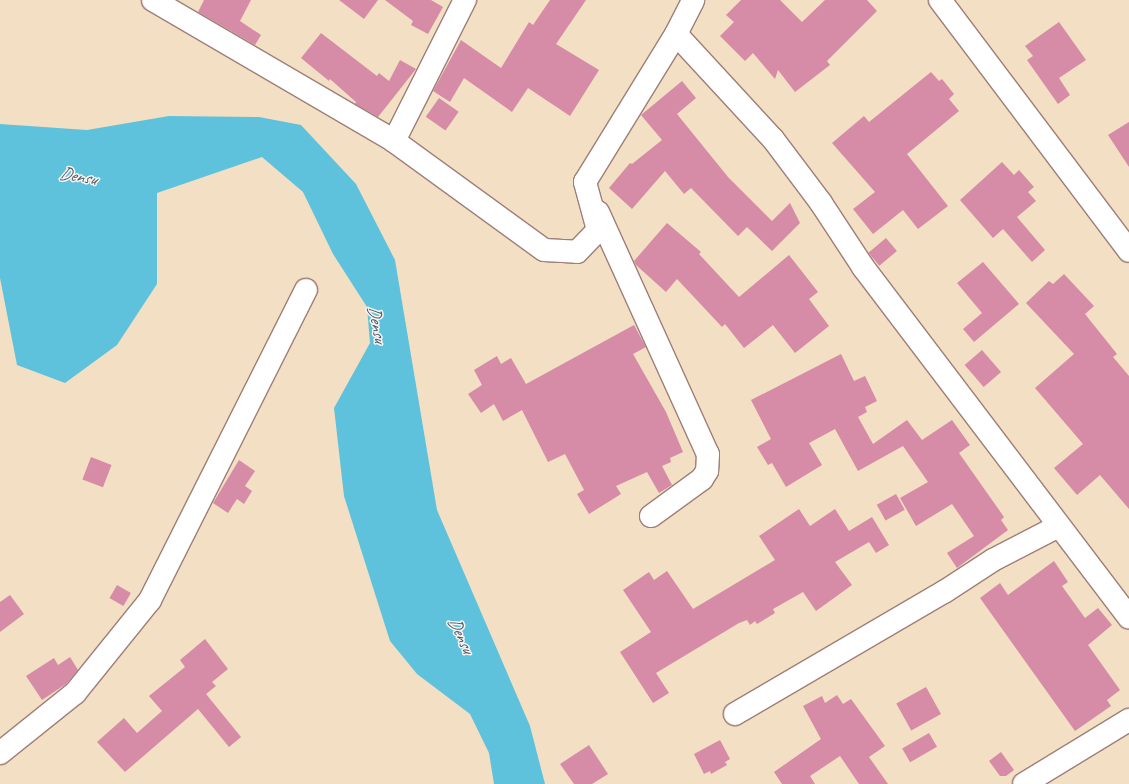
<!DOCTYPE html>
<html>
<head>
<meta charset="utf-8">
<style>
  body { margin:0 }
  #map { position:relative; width:1129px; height:784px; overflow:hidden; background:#f3dfc4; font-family:Caveat,sans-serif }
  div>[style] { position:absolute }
  .water>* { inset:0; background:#5ec2dc }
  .building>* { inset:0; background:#d68ba7; transform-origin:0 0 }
  .roads { filter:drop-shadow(1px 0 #9e7f78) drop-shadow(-1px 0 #9e7f78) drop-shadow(0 1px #9e7f78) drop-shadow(0 -1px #9e7f78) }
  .minor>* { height:22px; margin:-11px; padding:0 11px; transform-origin:11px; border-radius:11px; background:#fff }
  span { translate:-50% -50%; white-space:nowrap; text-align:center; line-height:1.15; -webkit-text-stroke:3px #f6f6f2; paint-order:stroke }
  .water-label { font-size:18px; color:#515869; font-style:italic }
</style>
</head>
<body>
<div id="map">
  <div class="water">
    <i style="clip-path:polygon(169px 116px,259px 117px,301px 125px,356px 184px,395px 260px,437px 510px,530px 726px,545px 784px,494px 784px,489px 753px,470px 714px,417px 674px,390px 641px,344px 496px,334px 408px,370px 343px,367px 307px,333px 254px,303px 192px,262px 157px,157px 193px,157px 284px,117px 345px,65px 383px,17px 365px,0 278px,0 124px,87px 130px)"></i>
  </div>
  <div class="building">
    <i style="clip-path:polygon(204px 0,251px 0,240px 21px,261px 35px,255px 45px,198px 12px)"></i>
    <i style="clip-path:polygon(339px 0,378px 0,364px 19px)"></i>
    <i style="clip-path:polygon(385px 0,431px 0,443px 7px,428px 34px,411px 25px,413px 21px)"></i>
    <i style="clip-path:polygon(550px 0,586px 0,556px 44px,599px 70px,570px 116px,528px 88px,512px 112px,464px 78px,450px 102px,433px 91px,461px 40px,501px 68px,529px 22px,533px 25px)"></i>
    <i style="clip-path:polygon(741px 0,780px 0,802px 22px,825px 0,867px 0,877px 11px,827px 61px,830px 65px,795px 92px,778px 70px,775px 79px,753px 53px,745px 61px,720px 36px,734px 22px,726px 15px)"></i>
    <i style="clip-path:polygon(1059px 22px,1086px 60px,1059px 78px,1070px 95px,1058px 104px,1027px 60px,1033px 56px,1025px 46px)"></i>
    <i style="clip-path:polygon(321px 33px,377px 76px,379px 73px,389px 81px,400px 60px,416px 69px,378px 117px,355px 104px,356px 102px,330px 79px,329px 81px,301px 58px)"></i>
    <i style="clip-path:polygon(931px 72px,939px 81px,942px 79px,954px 94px,949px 99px,959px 111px,907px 154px,948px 206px,918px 229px,903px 210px,873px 234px,853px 209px,875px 192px,832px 143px,864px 116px,869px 122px)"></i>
    <i style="clip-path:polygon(682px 81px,696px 98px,677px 114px,728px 177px,772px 221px,790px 203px,800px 223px,772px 251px,747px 227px,738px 236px,691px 188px,684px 194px,665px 171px,632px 209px,609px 188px,630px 163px,632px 164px,662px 140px,641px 115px)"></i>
    <i style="left:439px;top:98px;width:24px;height:23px;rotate:35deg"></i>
    <i style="clip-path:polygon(1129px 122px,1129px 167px,1108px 135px)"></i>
    <i style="clip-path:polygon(1002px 162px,1014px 175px,1019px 170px,1034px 187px,1028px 192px,1036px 201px,1017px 217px,1045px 250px,1032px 262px,1003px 229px,993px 238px,960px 200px)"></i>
    <i style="clip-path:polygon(667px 223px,701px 252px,699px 254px,739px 297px,789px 255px,818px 292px,809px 299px,829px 326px,795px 353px,773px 325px,744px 348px,725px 324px,722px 327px,677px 279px,666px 292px,636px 265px,634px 261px)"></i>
    <i style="left:886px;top:238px;width:17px;height:23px;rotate:50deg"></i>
    <i style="clip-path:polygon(983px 262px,1019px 304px,974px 342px,963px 329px,982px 313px,957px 283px)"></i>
    <i style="clip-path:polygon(1064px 274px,1094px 306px,1085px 314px,1117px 354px,1113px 357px,1129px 376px,1129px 509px,1100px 475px,1077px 495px,1054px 468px,1083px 444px,1035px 388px,1074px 354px,1026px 303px,1049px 281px,1053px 284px)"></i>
    <i style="clip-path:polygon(634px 325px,646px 347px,633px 354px,666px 412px,683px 452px,670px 458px,671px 462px,662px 466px,672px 485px,659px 493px,647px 472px,616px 486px,621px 494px,589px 514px,577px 494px,584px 490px,565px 454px,548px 462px,522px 410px,503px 421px,494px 404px,481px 413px,468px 394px,482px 385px,474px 370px,497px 356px,501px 364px,511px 358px,526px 384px)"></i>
    <i style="left:982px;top:350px;width:29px;height:23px;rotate:49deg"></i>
    <i style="clip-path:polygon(841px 354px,854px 381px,865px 376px,877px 401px,865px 407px,867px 412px,858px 417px,873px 444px,907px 420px,922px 440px,952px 420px,970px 445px,959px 453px,1004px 517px,1001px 520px,1008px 530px,957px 568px,947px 553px,974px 536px,952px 504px,916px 526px,900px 498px,928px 482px,903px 446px,858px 471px,835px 429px,809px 443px,822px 465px,786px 487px,772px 463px,768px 465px,757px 447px,771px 439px,751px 400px)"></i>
    <i style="left:91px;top:457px;width:22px;height:24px;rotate:21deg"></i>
    <i style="clip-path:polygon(239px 460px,255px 471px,245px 486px,252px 491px,244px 504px,237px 499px,228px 513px,213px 503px)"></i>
    <i style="left:896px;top:494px;width:18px;height:22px;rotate:61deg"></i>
    <i style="clip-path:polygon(799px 509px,810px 526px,835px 509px,849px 531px,872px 517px,889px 545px,876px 553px,869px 542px,835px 562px,852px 585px,816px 611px,803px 592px,773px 609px,775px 613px,757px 624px,755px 621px,750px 625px,747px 620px,739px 623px,656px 673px,669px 693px,653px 703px,620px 652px,651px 632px,623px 590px,649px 572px,654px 580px,667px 571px,693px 609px,775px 560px,759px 536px)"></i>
    <i style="clip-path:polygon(1054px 561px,1068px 582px,1062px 586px,1085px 618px,1098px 608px,1112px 625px,1088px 645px,1120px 690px,1107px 700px,1111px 706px,1075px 731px,980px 598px,1000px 583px,1008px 595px)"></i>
    <i style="left:117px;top:585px;width:16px;height:15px;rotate:30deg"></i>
    <i style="clip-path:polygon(10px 595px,24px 614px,0 632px,0 602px)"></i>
    <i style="clip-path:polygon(205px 639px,228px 669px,212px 682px,216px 686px,206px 694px,241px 737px,229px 747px,198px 709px,125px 772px,97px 742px,124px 718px,137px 733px,162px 711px,149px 696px,185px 667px,180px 660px)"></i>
    <i style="clip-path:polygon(70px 657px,78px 670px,66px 684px,42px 700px,26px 676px,54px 658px,58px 665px)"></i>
    <i style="left:926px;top:687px;width:31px;height:34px;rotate:61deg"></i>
    <i style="clip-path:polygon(837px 695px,843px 704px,851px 699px,885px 746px,869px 757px,888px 784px,859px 784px,840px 756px,810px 776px,815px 784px,782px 784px,774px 772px,821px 739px,803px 706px,822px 696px,825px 703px)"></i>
    <i style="left:929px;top:733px;width:16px;height:31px;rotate:60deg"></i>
    <i style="clip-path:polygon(720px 740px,730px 759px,725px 762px,727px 765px,711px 774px,710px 771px,704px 774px,694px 754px)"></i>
    <i style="clip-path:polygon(589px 745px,608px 774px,592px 784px,574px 784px,560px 764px)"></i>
    <i style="clip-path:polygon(1001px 752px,1014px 770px,1006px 776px,1000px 776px,989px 761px)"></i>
  </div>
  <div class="roads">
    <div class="minor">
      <i style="left:153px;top:0;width:279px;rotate:30.3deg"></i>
      <i style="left:394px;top:141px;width:185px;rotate:36deg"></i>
      <i style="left:544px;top:250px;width:33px;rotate:3deg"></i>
      <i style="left:577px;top:252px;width:30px;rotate:-46deg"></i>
      <i style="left:598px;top:230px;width:50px;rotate:-105.2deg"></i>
      <i style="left:585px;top:182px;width:174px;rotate:-58.4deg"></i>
      <i style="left:676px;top:34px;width:38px;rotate:-63deg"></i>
      <i style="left:940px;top:0;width:314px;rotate:53deg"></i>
      <i style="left:676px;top:34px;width:143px;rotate:47.3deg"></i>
      <i style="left:773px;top:139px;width:80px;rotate:53.1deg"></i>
      <i style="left:821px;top:203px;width:77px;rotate:56.7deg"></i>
      <i style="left:863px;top:267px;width:440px;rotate:52.8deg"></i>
      <i style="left:394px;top:141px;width:158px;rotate:-63.3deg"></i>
      <i style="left:598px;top:212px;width:266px;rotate:65.6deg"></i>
      <i style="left:708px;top:454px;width:17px;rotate:93deg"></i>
      <i style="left:707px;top:471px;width:9px;rotate:122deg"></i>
      <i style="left:702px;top:479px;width:63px;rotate:144deg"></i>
      <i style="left:735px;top:714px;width:242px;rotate:-30.3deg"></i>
      <i style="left:944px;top:592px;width:59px;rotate:-33.1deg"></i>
      <i style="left:993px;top:560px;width:74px;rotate:-27.3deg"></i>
      <i style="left:0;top:753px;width:96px;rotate:-38.7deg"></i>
      <i style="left:75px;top:693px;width:119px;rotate:-51.1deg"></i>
      <i style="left:150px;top:600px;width:347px;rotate:-63.3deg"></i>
      <i style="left:1024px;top:784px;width:123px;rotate:-31.4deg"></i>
    </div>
  </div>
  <div class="water-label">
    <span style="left:78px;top:176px;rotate:10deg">Densu</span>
    <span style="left:377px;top:324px;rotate:79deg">Densu</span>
    <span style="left:461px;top:635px;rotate:65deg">Densu</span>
  </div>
</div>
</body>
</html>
